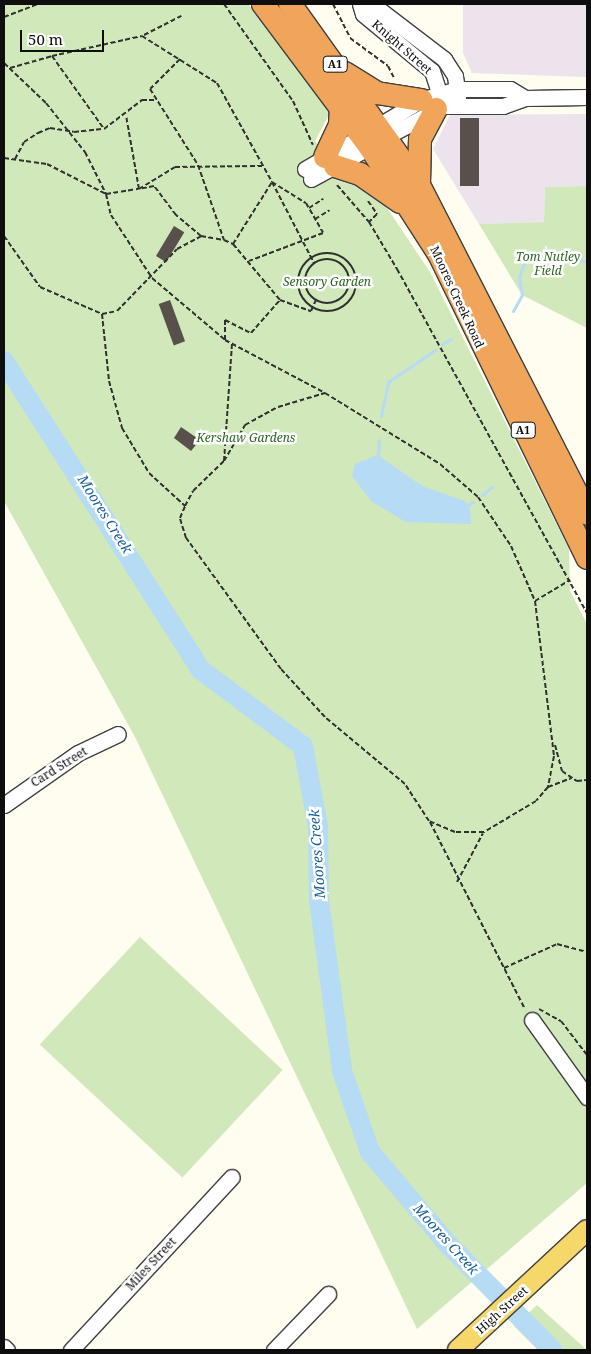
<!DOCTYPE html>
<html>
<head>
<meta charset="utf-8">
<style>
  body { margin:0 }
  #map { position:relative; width:591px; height:1354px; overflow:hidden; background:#fffcf0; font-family:"Noto Serif",serif }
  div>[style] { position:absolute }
  .industrial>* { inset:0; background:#ece3ec }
  .green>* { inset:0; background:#d0e8ba; transform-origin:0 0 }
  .water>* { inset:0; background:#b5dbf5 }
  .stream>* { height:3px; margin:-1.5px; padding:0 1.5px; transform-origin:1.5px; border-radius:1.5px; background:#b5dbf5 }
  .river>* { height:20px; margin:-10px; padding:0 10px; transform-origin:10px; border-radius:10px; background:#b5dbf5 }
  .building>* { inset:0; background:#57504b; transform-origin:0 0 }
  .path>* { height:2px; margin-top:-1px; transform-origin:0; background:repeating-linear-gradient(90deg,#303030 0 5px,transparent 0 7.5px) }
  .path>.ring { margin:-1px; padding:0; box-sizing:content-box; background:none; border:2px solid #303030; border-radius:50% }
  .roads { filter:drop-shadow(1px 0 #414141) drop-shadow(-1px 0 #414141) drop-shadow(0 1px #414141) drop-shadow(0 -1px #414141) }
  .minor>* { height:15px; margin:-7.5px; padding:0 7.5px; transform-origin:7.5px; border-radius:7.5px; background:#fff }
  .major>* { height:20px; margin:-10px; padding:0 10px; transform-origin:10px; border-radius:10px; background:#f5d869 }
  .highway>* { height:22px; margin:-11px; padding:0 11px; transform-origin:11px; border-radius:11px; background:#f1a55b }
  span { translate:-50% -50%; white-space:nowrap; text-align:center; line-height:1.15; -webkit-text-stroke:5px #fff; paint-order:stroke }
  .shield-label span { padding:1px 4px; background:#fff; border:1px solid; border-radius:4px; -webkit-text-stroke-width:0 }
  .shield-label { font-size:11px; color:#0e0e0e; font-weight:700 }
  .street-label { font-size:12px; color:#0e0e0e }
  .park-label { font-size:12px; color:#2c6520; font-style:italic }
  .water-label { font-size:14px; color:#1a609d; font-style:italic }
  .frame { position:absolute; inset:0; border:5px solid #0e0e0e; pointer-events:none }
  .scale { position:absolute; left:20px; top:30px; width:84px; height:22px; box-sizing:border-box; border:2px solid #0e0e0e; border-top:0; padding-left:6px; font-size:15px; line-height:18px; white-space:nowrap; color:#0e0e0e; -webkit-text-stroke:4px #fff; paint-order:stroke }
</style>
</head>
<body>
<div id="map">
  <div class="industrial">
    <i style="clip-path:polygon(463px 4px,587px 4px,587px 77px,472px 73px,463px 53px)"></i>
    <i style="clip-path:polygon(587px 114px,587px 186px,545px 187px,544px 222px,479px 224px,433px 149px,450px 115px)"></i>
  </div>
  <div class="green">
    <i style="clip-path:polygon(4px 4px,248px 4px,331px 111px,315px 141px,336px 176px,367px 188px,387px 208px,430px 272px,569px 549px,570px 591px,587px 624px,587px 1183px,417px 1329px,135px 737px,4px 501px)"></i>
    <i style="clip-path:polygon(587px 186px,587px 328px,522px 295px,479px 224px,544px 222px,545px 187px)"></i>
    <i style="left:140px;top:937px;width:195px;height:147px;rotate:43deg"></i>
    <i style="clip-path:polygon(537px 1305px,587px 1350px,538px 1350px,514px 1326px)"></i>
  </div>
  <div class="water">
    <i style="clip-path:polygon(378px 455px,422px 486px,465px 501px,470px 508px,471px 524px,406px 522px,371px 501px,352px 476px,355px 464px)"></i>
  </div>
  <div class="stream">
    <i style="left:513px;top:311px;width:18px;rotate:-61deg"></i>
    <i style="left:522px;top:295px;width:18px;rotate:-99deg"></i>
    <i style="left:519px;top:277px;width:20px;rotate:-70deg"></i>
    <i style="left:526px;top:258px;width:39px;rotate:-4deg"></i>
    <i style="left:565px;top:255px;width:23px;rotate:18deg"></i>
    <i style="left:442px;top:344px;width:10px;rotate:-29deg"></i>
    <i style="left:381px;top:416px;width:35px;rotate:-78deg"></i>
    <i style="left:388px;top:382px;width:57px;rotate:-34.2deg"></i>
    <i style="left:378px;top:455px;width:15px;rotate:-86deg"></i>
    <i style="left:482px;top:495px;width:13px;rotate:-39deg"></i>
    <i style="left:468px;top:505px;width:6px;rotate:-31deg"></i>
  </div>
  <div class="river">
    <i style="left:4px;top:361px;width:366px;rotate:57.5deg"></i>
    <i style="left:201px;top:670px;width:127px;rotate:36.7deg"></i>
    <i style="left:303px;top:746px;width:82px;rotate:79.5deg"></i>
    <i style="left:318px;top:827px;width:73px;rotate:89.2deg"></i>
    <i style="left:319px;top:900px;width:173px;rotate:82.3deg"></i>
    <i style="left:342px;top:1071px;width:86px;rotate:70.9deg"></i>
    <i style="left:370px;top:1152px;width:119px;rotate:49.8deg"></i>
    <i style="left:447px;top:1243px;width:150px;rotate:45.5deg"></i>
  </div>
  <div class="building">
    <i style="left:460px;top:118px;width:19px;height:68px"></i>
    <i style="left:174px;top:226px;width:12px;height:35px;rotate:31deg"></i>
    <i style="left:170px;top:300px;width:44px;height:12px;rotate:70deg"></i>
    <i style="clip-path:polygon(181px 427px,200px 440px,191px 451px,174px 438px)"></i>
  </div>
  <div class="path">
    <i style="left:224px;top:4px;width:119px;rotate:54.6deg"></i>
    <i style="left:293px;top:101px;width:48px;rotate:65.6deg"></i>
    <i style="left:333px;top:4px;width:38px;rotate:63deg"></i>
    <i style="left:350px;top:38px;width:47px;rotate:36.4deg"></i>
    <i style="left:388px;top:66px;width:13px;rotate:63deg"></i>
    <i style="left:4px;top:17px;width:36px;rotate:-21deg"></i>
    <i style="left:144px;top:35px;width:42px;rotate:-27.2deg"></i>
    <i style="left:52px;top:56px;width:92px;rotate:-12.5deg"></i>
    <i style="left:142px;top:36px;width:89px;rotate:32.1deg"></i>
    <i style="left:217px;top:83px;width:113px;rotate:60.9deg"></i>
    <i style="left:272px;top:182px;width:40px;rotate:32deg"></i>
    <i style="left:306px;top:203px;width:34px;rotate:60deg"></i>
    <i style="left:323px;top:233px;width:79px;rotate:159.3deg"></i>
    <i style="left:180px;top:59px;width:42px;rotate:135deg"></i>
    <i style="left:150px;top:89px;width:90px;rotate:57.7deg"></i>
    <i style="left:198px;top:165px;width:79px;rotate:70.9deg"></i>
    <i style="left:224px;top:240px;width:10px;rotate:24deg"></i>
    <i style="left:233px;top:244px;width:73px;rotate:50deg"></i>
    <i style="left:280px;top:300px;width:33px;rotate:20deg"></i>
    <i style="left:311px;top:311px;width:12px;rotate:-66deg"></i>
    <i style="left:4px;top:63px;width:58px;rotate:43.6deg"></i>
    <i style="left:46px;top:103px;width:63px;rotate:51.5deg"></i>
    <i style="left:85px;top:152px;width:47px;rotate:63.4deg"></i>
    <i style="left:106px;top:194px;width:22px;rotate:77deg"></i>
    <i style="left:111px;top:215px;width:75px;rotate:56.9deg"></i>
    <i style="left:152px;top:278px;width:96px;rotate:40.3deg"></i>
    <i style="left:225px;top:340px;width:113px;rotate:27.9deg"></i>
    <i style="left:10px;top:68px;width:44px;rotate:-15.9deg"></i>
    <i style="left:52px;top:56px;width:90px;rotate:54.5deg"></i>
    <i style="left:4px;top:158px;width:43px;rotate:7.9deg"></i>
    <i style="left:47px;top:164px;width:66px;rotate:27deg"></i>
    <i style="left:106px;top:194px;width:33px;rotate:-9deg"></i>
    <i style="left:139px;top:189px;width:42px;rotate:-31.4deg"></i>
    <i style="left:175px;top:167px;width:87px;rotate:-0.7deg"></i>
    <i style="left:15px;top:159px;width:19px;rotate:-62deg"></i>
    <i style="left:24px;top:142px;width:17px;rotate:-33deg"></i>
    <i style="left:38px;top:133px;width:13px;rotate:-23deg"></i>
    <i style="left:50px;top:128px;width:24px;rotate:9deg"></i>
    <i style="left:74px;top:132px;width:30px;rotate:-6deg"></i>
    <i style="left:104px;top:129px;width:48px;rotate:-37.3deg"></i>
    <i style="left:142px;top:100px;width:14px"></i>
    <i style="left:337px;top:185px;width:49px;rotate:49.1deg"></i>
    <i style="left:369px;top:222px;width:55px;rotate:59.2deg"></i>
    <i style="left:397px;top:269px;width:393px;rotate:61.1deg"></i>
    <i style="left:368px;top:201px;width:16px;rotate:55deg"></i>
    <i style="left:377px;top:214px;width:11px;rotate:135deg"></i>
    <i style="left:309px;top:208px;width:17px;rotate:-33deg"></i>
    <i style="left:315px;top:219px;width:17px;rotate:-31deg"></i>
    <i style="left:4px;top:236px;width:62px;rotate:54.8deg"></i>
    <i style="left:40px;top:287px;width:68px;rotate:23.5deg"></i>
    <i style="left:102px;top:314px;width:15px;rotate:-11deg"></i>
    <i style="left:117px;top:311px;width:86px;rotate:-45.9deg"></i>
    <i style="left:177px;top:249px;width:27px;rotate:-28deg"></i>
    <i style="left:201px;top:236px;width:33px;rotate:-140deg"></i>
    <i style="left:176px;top:215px;width:36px;rotate:-127deg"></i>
    <i style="left:154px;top:186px;width:15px;rotate:169deg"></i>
    <i style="left:139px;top:189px;width:75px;rotate:-100deg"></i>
    <i style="left:201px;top:236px;width:23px;rotate:10deg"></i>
    <i style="left:233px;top:244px;width:73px;rotate:-57.8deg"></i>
    <i style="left:272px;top:182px;width:91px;rotate:62.6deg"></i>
    <i class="ring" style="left:298px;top:253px;width:56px;height:56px"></i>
    <i class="ring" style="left:305px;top:259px;width:42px;height:42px"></i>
    <i style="left:102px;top:314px;width:67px;rotate:84deg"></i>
    <i style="left:109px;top:381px;width:49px;rotate:74.5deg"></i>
    <i style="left:122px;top:428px;width:52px;rotate:59deg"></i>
    <i style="left:149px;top:473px;width:49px;rotate:42.5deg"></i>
    <i style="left:225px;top:340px;width:20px;rotate:-90deg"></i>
    <i style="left:225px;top:320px;width:29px;rotate:27deg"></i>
    <i style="left:251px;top:333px;width:44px;rotate:-48.7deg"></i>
    <i style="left:224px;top:461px;width:42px;rotate:-59.7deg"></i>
    <i style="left:245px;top:425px;width:38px;rotate:-29deg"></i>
    <i style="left:278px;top:407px;width:49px;rotate:-16.6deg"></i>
    <i style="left:325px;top:393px;width:135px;rotate:31.7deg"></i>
    <i style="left:440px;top:464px;width:50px;rotate:41deg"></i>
    <i style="left:478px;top:497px;width:59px;rotate:56deg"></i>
    <i style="left:511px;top:546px;width:60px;rotate:66.4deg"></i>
    <i style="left:535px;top:601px;width:156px;rotate:83deg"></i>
    <i style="left:554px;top:756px;width:32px;rotate:101deg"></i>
    <i style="left:548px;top:787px;width:18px;rotate:131deg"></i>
    <i style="left:536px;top:801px;width:61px;rotate:149.2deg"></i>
    <i style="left:484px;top:832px;width:29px;rotate:180deg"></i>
    <i style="left:455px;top:832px;width:28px;rotate:-157deg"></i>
    <i style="left:429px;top:821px;width:44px;rotate:-123deg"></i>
    <i style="left:405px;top:784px;width:104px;rotate:-140.1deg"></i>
    <i style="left:325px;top:717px;width:65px;rotate:-132.5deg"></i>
    <i style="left:281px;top:669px;width:162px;rotate:-125.9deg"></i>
    <i style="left:186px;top:538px;width:21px;rotate:-107deg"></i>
    <i style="left:180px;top:518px;width:13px;rotate:-67deg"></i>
    <i style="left:185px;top:506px;width:17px;rotate:-62deg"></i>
    <i style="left:193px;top:491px;width:43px;rotate:-44.1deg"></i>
    <i style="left:224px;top:461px;width:118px;rotate:-86.1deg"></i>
    <i style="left:535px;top:601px;width:41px;rotate:-31deg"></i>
    <i style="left:555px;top:745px;width:27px;rotate:75deg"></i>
    <i style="left:562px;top:771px;width:18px;rotate:34deg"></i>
    <i style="left:577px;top:781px;width:10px;rotate:-6deg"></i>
    <i style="left:548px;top:787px;width:25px;rotate:-21deg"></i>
    <i style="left:430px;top:822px;width:210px;rotate:63.1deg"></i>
    <i style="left:457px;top:882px;width:55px;rotate:-62deg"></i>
    <i style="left:504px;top:968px;width:58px;rotate:-24.4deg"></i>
    <i style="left:557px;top:944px;width:31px;rotate:15deg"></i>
    <i style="left:539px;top:1009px;width:25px;rotate:29deg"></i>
    <i style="left:561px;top:1021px;width:43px;rotate:52.6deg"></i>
  </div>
  <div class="roads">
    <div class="minor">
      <i style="left:360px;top:4px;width:10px;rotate:73deg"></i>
      <i style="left:363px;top:14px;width:89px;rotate:39.6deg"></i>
      <i style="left:432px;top:71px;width:33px;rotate:72deg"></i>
      <i style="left:372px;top:4px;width:91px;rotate:37.4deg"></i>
      <i style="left:444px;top:59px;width:20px;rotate:57deg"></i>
      <i style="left:455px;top:76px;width:22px;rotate:82deg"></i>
      <i style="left:378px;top:126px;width:50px;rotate:-31.2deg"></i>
      <i style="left:421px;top:100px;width:38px;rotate:-17deg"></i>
      <i style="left:457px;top:89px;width:53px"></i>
      <i style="left:510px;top:89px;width:17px;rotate:31deg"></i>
      <i style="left:386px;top:137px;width:65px;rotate:-28.5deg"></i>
      <i style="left:443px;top:106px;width:60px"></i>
      <i style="left:503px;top:106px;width:23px;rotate:-20deg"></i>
      <i style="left:525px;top:98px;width:62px;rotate:-0.9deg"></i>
      <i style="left:305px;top:169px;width:66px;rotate:-30.1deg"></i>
      <i style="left:311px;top:179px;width:67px;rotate:-28.5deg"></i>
      <i style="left:4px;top:805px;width:90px;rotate:-35.1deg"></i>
      <i style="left:78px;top:753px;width:44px;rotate:-25.4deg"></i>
      <i style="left:532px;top:1020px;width:95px;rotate:54.5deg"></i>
      <i style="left:4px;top:1347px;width:4px;rotate:45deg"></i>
      <i style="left:71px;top:1350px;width:236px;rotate:-47.1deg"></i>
      <i style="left:274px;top:1350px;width:78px;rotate:-46deg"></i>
    </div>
    <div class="major">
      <i style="left:458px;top:1350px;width:176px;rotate:-42.9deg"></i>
    </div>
    <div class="highway">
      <i style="left:263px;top:4px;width:179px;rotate:53.2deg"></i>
      <i style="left:370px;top:147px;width:127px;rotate:57.2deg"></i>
      <i style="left:439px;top:254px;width:338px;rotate:64deg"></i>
      <i style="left:290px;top:4px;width:222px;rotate:54.5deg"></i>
      <i style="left:419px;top:185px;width:369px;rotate:62.9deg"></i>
      <i style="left:345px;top:73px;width:38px;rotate:32deg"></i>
      <i style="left:377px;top:93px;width:45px;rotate:9deg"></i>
      <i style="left:325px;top:157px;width:35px;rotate:-65deg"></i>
      <i style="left:340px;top:125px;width:19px;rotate:-87deg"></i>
      <i style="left:335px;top:166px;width:26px;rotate:18deg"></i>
      <i style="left:360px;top:174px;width:49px;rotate:35deg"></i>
      <i style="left:419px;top:185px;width:46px;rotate:-88.8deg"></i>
      <i style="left:420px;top:139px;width:34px;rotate:-62deg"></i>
    </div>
  </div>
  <div class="shield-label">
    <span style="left:335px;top:64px">A1</span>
    <span style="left:523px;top:430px">A1</span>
  </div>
  <div class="street-label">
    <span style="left:402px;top:47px;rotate:41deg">Knight Street</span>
    <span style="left:457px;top:297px;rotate:65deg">Moores Creek Road</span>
    <span style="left:59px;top:767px;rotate:-32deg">Card Street</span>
    <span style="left:151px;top:1264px;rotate:-47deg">Miles Street</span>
    <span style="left:502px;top:1310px;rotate:-42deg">High Street</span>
  </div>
  <div class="park-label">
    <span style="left:548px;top:264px">Tom Nutley<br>Field</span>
    <span style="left:327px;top:282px">Sensory Garden</span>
    <span style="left:246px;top:438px">Kershaw Gardens</span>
  </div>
  <div class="water-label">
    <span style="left:105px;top:514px;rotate:58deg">Moores Creek</span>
    <span style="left:317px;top:854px;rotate:-94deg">Moores Creek</span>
    <span style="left:446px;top:1239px;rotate:48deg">Moores Creek</span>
  </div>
  <div class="frame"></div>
  <div class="scale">50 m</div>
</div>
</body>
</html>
